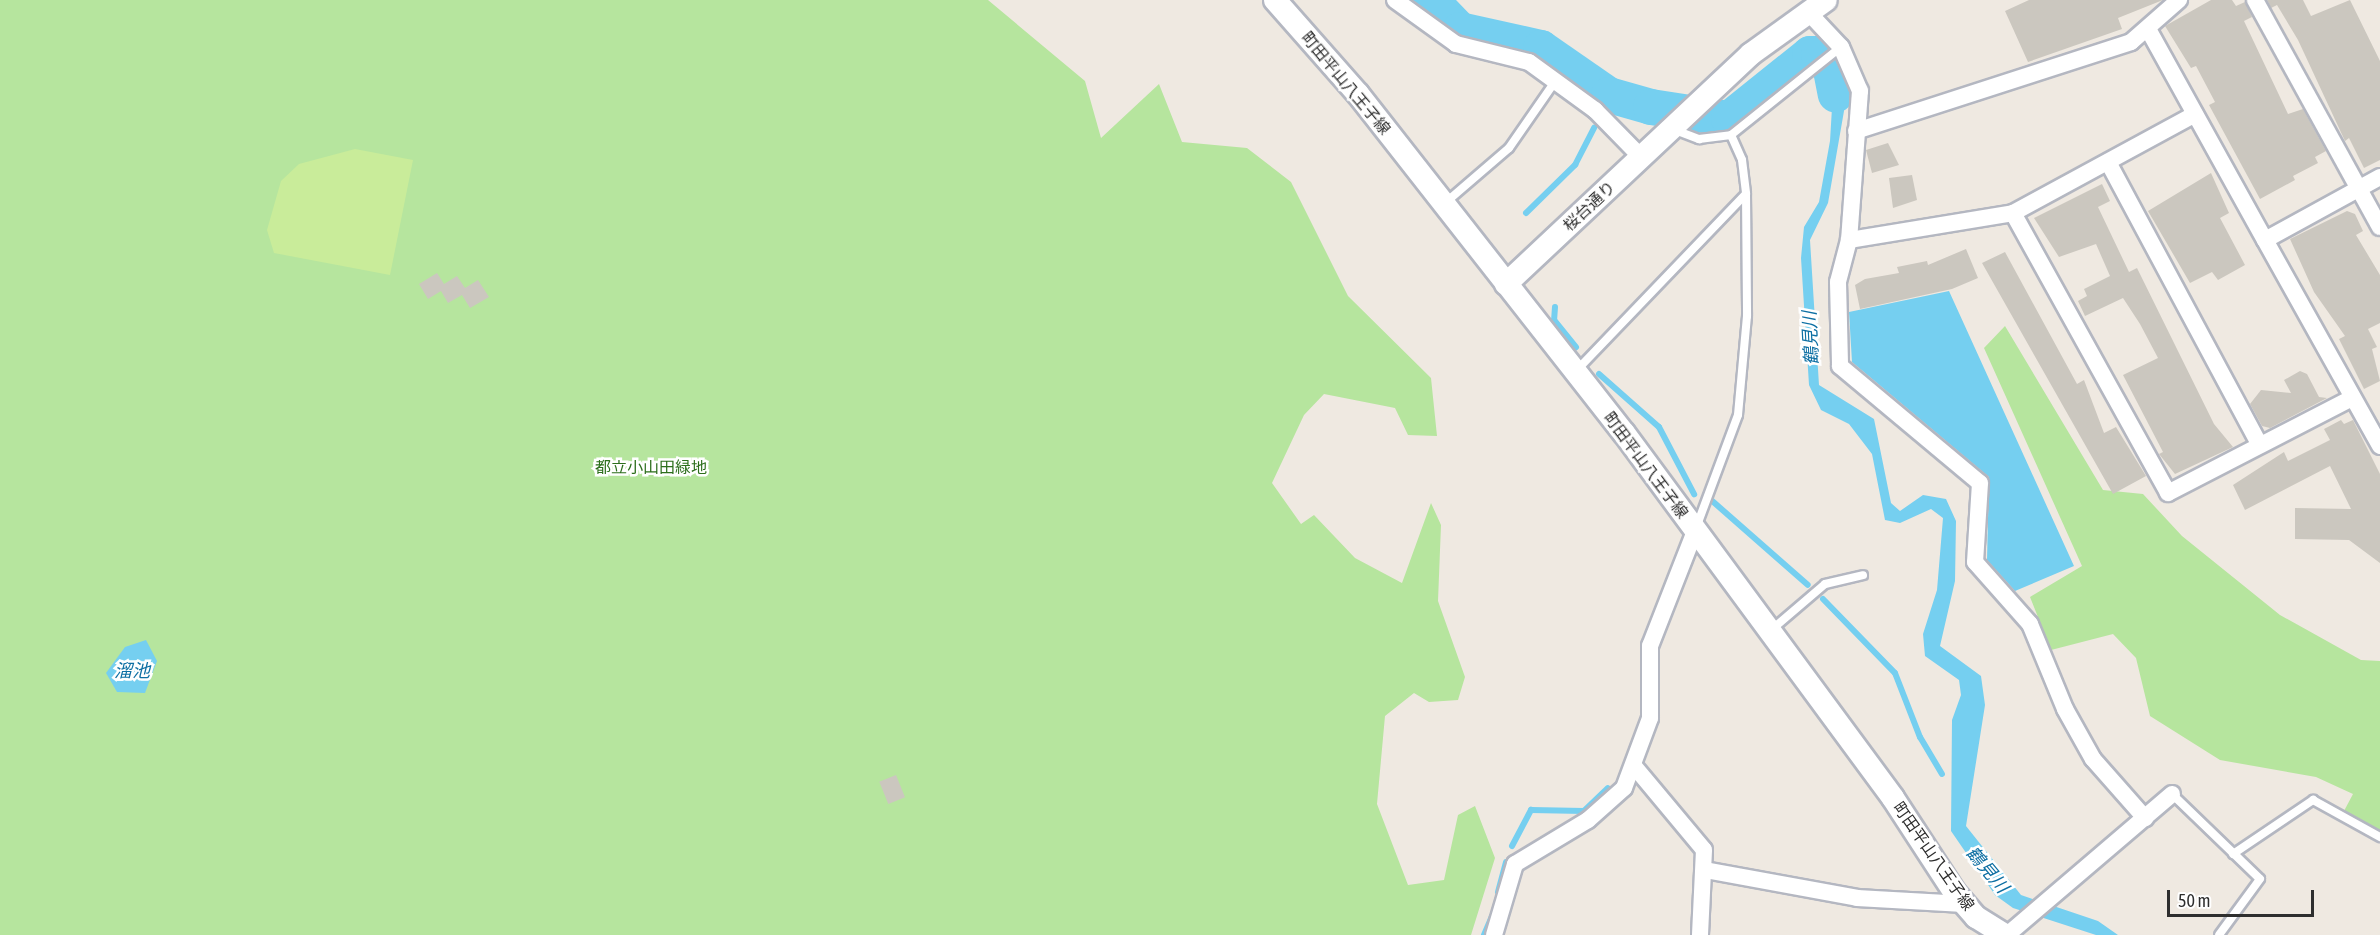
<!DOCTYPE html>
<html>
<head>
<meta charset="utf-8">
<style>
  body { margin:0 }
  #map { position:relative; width:2380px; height:935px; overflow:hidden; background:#efe9e1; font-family:"Asap Condensed","Noto Sans JP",sans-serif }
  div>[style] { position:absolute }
  .green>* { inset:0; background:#b6e59e }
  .pitch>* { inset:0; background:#c9ec9a }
  .water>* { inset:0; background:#75cff0 }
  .stream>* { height:6px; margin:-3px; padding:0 3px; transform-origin:3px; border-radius:3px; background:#75cff0 }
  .river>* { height:36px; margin:-18px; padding:0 18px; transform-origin:18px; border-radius:18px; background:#75cff0 }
  .building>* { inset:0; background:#cbc7bf; transform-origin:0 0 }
  .roads { filter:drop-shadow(2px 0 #b4b7c1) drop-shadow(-2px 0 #b4b7c1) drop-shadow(0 2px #b4b7c1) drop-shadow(0 -2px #b4b7c1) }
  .lane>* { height:8px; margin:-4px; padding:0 4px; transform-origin:4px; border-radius:4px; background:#fff }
  .street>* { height:16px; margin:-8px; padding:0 8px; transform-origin:8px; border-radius:8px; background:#fff }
  .secondary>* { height:22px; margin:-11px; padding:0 11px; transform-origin:11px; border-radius:11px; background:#fff }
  span { translate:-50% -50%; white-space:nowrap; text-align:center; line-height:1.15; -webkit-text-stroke:5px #fff; paint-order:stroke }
  .street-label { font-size:16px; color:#2e2e2e }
  .park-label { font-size:16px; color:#2c6e1b }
  .water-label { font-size:18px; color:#0d6fa3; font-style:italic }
  .scale { position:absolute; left:2167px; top:890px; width:147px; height:27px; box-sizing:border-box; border:3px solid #2e2e2e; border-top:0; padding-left:8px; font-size:18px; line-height:21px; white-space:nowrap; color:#2e2e2e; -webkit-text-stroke:4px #fff; paint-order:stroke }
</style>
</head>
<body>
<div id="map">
  <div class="green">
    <i style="clip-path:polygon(0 0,988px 0,1085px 81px,1101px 138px,1159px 84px,1182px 142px,1247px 148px,1291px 182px,1348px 296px,1431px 378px,1437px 436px,1408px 435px,1395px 408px,1324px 394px,1304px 415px,1272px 483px,1301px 524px,1314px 515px,1355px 558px,1402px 583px,1431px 503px,1441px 525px,1438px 601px,1465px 677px,1458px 700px,1429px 702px,1414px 693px,1385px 716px,1377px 804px,1408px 885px,1444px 880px,1458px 815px,1475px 806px,1495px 858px,1471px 935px,0 935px)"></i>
    <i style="clip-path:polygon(2005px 326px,2103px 490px,2143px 494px,2182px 536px,2280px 615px,2361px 660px,2380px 661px,2380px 831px,2344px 811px,2353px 794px,2316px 777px,2220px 760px,2150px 716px,2136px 658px,2113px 634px,2051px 650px,2030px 597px,2082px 566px,1984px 348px)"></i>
  </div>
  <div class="pitch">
    <i style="clip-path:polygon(355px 149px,413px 160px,390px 275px,274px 253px,267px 230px,281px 181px,299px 164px)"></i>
  </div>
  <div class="water">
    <i style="clip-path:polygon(1823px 49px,1844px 80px,1844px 111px,1828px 203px,1810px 240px,1819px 385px,1874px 419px,1891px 503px,1900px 511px,1923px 495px,1946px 499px,1956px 521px,1955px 581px,1940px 646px,1981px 676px,1985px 705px,1966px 826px,2021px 895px,2098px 921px,2118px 935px,2096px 935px,2013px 908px,1995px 895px,1951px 831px,1952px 720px,1961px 695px,1959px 680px,1925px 656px,1923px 634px,1937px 590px,1943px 518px,1931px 509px,1900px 523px,1885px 520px,1872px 454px,1849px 424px,1821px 410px,1809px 385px,1801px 258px,1804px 227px,1819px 202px,1830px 141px,1833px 91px,1813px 58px)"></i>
    <i style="clip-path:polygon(1949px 291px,2074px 566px,2015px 591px,1987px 560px,1989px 477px,1852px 362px,1849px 312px)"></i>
    <i style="clip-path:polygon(146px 640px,157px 661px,145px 693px,117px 692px,106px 673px,125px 647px)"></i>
  </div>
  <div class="stream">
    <i style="left:1606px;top:103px;width:9px;rotate:-69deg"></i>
    <i style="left:1526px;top:213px;width:69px;rotate:-44.4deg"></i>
    <i style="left:1575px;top:165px;width:42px;rotate:-62.8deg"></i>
    <i style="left:1555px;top:307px;width:13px;rotate:94deg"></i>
    <i style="left:1554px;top:320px;width:35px;rotate:51deg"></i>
    <i style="left:1599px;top:374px;width:80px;rotate:41.5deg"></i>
    <i style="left:1659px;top:427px;width:76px;rotate:62.4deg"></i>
    <i style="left:1710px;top:499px;width:130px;rotate:41.3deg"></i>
    <i style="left:1823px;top:599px;width:103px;rotate:45.8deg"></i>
    <i style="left:1895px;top:673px;width:69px;rotate:68.7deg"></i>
    <i style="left:1920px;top:737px;width:43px;rotate:59.3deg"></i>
    <i style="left:1512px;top:846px;width:41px;rotate:-62.2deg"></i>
    <i style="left:1531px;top:810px;width:53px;rotate:1.1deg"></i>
    <i style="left:1584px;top:811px;width:33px;rotate:-44deg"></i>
    <i style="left:1498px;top:892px;width:31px;rotate:-75deg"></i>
    <i style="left:1484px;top:935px;width:21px;rotate:-67deg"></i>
  </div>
  <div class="river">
    <i style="left:1431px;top:0;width:42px;rotate:46deg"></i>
    <i style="left:1460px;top:30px;width:83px;rotate:12.5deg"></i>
    <i style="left:1541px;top:48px;width:83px;rotate:34.7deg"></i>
    <i style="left:1609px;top:95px;width:44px;rotate:15.9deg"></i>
    <i style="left:1651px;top:107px;width:79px;rotate:8.7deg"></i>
    <i style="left:1729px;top:119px;width:104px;rotate:-38.7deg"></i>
    <i style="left:1810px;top:54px;width:9px"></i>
    <i style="left:1819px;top:54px;width:20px;rotate:53deg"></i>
    <i style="left:1831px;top:70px;width:25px;rotate:79deg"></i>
  </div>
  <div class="building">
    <i style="clip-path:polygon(2029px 0,2163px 0,2118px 18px,2122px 29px,2028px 62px,2005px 11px)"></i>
    <i style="clip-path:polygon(2211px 0,2232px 0,2236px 6px,2245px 2px,2252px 17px,2244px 21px,2288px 114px,2303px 109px,2326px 151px,2315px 157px,2318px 163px,2293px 176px,2295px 180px,2260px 199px,2209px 105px,2215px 102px,2196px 66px,2191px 68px,2165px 26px)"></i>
    <i style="clip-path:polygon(2267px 0,2303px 0,2311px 16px,2350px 0,2380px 61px,2380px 160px,2364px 168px,2349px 138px,2345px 141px,2298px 40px,2277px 5px,2271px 8px)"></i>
    <i style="clip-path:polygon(1888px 143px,1899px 165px,1872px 173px,1866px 150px)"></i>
    <i style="clip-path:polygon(2211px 173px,2229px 213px,2220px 218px,2245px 265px,2218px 280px,2212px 272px,2190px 283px,2148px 211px)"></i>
    <i style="clip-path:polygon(1912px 175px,1917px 200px,1893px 208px,1889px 178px)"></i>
    <i style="clip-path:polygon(2102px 184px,2110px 201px,2098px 207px,2129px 272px,2137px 268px,2214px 424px,2233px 447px,2175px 474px,2159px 454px,2163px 452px,2123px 375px,2158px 358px,2140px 324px,2123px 298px,2085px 316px,2078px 301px,2087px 296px,2084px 289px,2110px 276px,2096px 244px,2059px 257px,2034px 218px)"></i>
    <i style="clip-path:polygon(2347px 211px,2355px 214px,2363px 231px,2356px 235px,2380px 275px,2380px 323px,2368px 329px,2377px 347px,2372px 349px,2380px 381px,2364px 389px,2339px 339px,2345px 336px,2314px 292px,2290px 239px)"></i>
    <i style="clip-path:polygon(1966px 249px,1978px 278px,1952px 289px,1860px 309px,1855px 285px,1865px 279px,1899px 273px,1897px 267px,1927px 261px,1928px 265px)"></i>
    <i style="clip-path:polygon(2005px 252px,2077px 384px,2084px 380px,2104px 433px,2116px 427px,2146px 476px,2113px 494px,1982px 263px)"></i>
    <i style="clip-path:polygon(437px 273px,444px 284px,457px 276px,465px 288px,478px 280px,489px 297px,470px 308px,462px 295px,448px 303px,441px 291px,428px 299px,419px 284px)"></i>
    <i style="clip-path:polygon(2300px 371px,2307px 374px,2319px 397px,2327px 398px,2270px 428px,2262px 426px,2250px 404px,2261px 390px,2291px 393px,2284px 380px)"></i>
    <i style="clip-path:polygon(2341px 420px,2344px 424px,2353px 420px,2380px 474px,2380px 563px,2349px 540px,2295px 539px,2295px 508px,2351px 509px,2330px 466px,2245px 510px,2233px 485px,2284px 452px,2288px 461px,2330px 440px,2324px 429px)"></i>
    <i style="left:896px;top:775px;width:24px;height:18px;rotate:68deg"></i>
  </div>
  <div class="roads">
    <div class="lane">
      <i style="left:1675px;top:130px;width:26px;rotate:21deg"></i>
      <i style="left:1699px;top:139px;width:32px;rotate:-7deg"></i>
      <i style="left:1731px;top:135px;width:27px;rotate:66deg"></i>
      <i style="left:1742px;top:160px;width:34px;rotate:83deg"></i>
      <i style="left:1746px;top:194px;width:122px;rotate:89.5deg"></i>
      <i style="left:1747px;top:316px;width:99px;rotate:95.2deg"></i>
      <i style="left:1738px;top:415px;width:117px;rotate:110.4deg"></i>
      <i style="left:1731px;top:135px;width:141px;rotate:-38.7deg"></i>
      <i style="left:1445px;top:203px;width:84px;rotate:-40.7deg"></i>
      <i style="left:1509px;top:148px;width:83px;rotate:-55.3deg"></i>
      <i style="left:1576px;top:371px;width:245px;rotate:-46.2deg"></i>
      <i style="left:1770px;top:631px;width:72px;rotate:-40.5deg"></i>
      <i style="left:1825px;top:584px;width:39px;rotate:-13deg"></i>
      <i style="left:2172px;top:794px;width:122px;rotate:44deg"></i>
      <i style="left:2260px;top:879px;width:69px;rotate:126.2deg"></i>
      <i style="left:2233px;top:854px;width:97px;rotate:-34deg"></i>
      <i style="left:2313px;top:800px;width:77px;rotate:28.9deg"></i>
    </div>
    <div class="street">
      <i style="left:1395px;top:0;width:75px;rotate:35.8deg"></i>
      <i style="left:1456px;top:44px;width:75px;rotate:13.9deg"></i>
      <i style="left:1529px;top:62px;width:82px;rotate:36deg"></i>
      <i style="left:1595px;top:110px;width:66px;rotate:45.6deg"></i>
      <i style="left:2255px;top:0;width:259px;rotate:61.2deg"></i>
      <i style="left:1808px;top:12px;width:48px;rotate:46.7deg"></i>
      <i style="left:1841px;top:47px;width:48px;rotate:66.6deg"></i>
      <i style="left:1860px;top:91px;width:149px;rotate:94.2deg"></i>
      <i style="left:1849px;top:240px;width:166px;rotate:-9.3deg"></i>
      <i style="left:2013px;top:213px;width:207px;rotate:-28.5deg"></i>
      <i style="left:2148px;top:29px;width:241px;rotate:61deg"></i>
      <i style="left:1856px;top:131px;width:289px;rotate:-17.9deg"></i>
      <i style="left:2131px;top:42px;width:64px;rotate:-41.2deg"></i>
      <i style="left:2108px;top:162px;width:321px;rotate:61.8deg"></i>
      <i style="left:2380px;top:177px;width:131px;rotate:151.3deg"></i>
      <i style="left:2265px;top:240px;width:236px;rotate:60.8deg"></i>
      <i style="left:2013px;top:213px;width:320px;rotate:61deg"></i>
      <i style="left:2168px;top:493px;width:207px;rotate:-27.3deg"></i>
      <i style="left:1849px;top:240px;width:43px;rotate:104.7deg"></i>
      <i style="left:1838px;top:282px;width:84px;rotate:88.6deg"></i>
      <i style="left:1840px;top:366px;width:182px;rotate:39.9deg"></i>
      <i style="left:1980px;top:483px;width:79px;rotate:93.6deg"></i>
      <i style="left:1975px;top:562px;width:83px;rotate:48.4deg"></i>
      <i style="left:2030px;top:624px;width:92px;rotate:67.6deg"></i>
      <i style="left:2065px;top:709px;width:57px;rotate:60.8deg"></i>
      <i style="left:2093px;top:759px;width:79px;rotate:48.6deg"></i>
      <i style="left:1634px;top:766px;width:109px;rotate:50.2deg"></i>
      <i style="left:1704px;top:850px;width:85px;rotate:92.7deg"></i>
      <i style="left:1705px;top:870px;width:155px;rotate:10.4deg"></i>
      <i style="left:1857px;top:898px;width:107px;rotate:3.2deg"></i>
      <i style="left:1494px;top:935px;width:74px;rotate:-73.5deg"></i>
      <i style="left:1515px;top:864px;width:85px;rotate:-31.1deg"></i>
      <i style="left:1588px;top:820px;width:48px;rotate:-41.6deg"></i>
      <i style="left:1624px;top:788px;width:75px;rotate:-69.6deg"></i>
      <i style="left:1650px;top:718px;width:72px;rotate:-90deg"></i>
      <i style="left:1650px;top:646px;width:123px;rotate:-68.6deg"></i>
      <i style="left:2007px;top:935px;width:217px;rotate:-40.5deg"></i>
    </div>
    <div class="secondary">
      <i style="left:1275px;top:0;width:125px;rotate:48.6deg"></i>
      <i style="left:1358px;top:94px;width:431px;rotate:51.9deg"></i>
      <i style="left:1624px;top:433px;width:453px;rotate:53.6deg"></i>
      <i style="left:1893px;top:798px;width:113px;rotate:56.9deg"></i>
      <i style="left:1955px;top:893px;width:32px;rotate:49deg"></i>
      <i style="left:1976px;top:917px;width:34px;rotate:32deg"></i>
      <i style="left:1506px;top:284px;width:336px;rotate:-43.2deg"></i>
      <i style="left:1751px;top:54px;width:92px;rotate:-35.8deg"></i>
    </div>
  </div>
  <div class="street-label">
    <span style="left:1346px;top:83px;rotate:50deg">町田平山八王子線</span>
    <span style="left:1589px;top:206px;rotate:-43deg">桜台通り</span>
    <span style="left:1646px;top:465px;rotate:53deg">町田平山八王子線</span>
    <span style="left:1934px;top:856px;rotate:55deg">町田平山八王子線</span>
  </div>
  <div class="park-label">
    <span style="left:651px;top:467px">都立小山田緑地</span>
  </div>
  <div class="water-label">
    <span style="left:1811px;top:338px;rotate:-93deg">鶴見川</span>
    <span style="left:132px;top:671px">溜池</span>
    <span style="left:1987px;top:870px;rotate:50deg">鶴見川</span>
  </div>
  <div class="scale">50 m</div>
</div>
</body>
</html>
